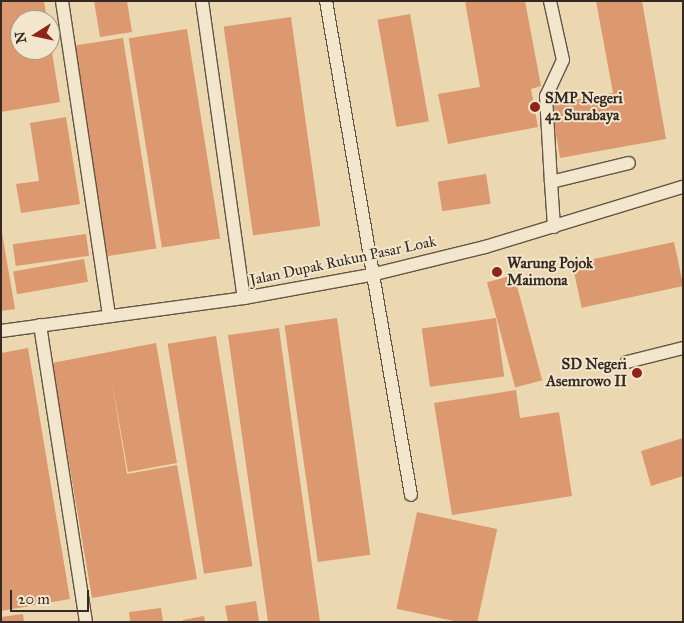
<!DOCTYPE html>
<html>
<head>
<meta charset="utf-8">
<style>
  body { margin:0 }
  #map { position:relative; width:684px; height:623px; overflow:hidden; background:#ebd8b0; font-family:"IM FELL Great Primer",serif }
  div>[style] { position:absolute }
  .building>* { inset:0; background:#dc986e; transform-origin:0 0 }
  .roads { filter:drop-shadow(1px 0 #625546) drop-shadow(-1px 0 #625546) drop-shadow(0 1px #625546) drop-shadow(0 -1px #625546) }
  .lane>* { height:12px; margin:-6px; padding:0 6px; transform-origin:6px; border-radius:6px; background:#f2e6cc }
  .dots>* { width:14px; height:14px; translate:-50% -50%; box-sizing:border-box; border:2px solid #f2e6cc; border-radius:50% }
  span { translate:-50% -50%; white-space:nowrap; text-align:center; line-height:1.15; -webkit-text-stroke:4px #f2e6cc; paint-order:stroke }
  .poi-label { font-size:15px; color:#352923; font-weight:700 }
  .left { translate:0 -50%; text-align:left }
  .right { translate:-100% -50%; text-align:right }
  .street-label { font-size:15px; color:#352923 }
  .frame { position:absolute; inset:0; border:2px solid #352923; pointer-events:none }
  .north { position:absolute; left:10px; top:10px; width:50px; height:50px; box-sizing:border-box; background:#f2e6cc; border:1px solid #a69a88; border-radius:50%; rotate:260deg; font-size:14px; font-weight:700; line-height:20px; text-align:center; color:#352923 }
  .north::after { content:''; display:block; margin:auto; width:18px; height:22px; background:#8f2418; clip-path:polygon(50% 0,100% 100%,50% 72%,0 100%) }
  .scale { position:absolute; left:10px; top:590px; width:79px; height:22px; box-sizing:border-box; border:2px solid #352923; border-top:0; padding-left:6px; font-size:15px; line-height:18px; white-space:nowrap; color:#352923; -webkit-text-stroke:4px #f2e6cc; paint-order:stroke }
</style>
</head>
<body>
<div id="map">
  <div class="building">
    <i style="clip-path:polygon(1px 1px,44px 1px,47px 20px,20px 20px,20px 50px,50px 50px,51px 46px,60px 102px,1px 112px)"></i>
    <i style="clip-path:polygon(94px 1px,127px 1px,132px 32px,100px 37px)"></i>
    <i style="clip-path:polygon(465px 1px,525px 1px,541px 86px,531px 89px,538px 127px,448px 144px,438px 94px,480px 87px)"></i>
    <i style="clip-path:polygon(596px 1px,642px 1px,666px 139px,560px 158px,551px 104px,613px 93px)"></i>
    <i style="left:410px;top:14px;width:109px;height:33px;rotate:80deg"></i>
    <i style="left:291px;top:17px;width:211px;height:68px;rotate:82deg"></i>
    <i style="left:187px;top:29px;width:212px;height:59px;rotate:81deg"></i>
    <i style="left:123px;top:38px;width:213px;height:55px;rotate:81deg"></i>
    <i style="clip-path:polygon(66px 117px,80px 204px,21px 213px,16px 184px,39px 181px,30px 123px)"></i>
    <i style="left:486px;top:174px;width:30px;height:49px;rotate:81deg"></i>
    <i style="clip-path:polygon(1px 227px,15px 309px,1px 311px)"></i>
    <i style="left:86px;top:234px;width:22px;height:74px;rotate:82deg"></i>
    <i style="left:674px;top:242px;width:45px;height:104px;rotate:78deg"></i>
    <i style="left:84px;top:259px;width:23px;height:72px;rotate:80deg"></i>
    <i style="left:514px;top:275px;width:109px;height:28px;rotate:75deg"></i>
    <i style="left:337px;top:318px;width:239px;height:53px;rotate:82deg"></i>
    <i style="left:496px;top:318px;width:59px;height:75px;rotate:82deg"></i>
    <i style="clip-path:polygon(279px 328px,294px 438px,320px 622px,268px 622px,228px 335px)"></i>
    <i style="left:216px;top:336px;width:233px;height:49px;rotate:81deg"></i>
    <i style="clip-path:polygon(156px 343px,177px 463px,128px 472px,111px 377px,127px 474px,177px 465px,197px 579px,92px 598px,52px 363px)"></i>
    <i style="clip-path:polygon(28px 348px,70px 599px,1px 611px,1px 353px)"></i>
    <i style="clip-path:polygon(516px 390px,520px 418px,559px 412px,572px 496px,452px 515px,434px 403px)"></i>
    <i style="clip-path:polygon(683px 438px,683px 476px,651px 486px,641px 451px)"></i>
    <i style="left:417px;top:512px;width:82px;height:99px;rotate:12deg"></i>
    <i style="clip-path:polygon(256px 601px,259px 622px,228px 622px,225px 606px)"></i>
    <i style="clip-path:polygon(161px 608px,163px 622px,130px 622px,129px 612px)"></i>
    <i style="clip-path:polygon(23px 614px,24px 622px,1px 622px,1px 617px)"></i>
    <i style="clip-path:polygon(204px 616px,205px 622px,183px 622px,183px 620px)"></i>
  </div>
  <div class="roads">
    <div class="lane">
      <i style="left:62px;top:1px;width:318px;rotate:81.5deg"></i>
      <i style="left:202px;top:1px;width:300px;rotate:82deg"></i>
      <i style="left:326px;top:1px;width:501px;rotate:80.24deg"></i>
      <i style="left:550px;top:1px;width:60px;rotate:77.6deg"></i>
      <i style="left:563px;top:60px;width:40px;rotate:115deg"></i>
      <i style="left:546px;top:96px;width:86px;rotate:86.7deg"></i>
      <i style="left:554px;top:227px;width:45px;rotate:-93.8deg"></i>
      <i style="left:551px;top:182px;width:80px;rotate:-13.7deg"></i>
      <i style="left:40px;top:325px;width:301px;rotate:81.2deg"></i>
      <i style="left:1px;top:331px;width:245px;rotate:-7.7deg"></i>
      <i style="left:244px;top:298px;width:129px;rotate:-10.3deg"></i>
      <i style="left:371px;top:275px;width:117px;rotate:-13.8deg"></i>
      <i style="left:485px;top:247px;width:207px;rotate:-16.9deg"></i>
      <i style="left:627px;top:362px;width:58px;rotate:-14deg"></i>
    </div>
  </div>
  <div class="dots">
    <i style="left:535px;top:107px;background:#8f2418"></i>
    <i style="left:497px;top:272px;background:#8f2418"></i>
    <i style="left:637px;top:373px;background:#8f2418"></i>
  </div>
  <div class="poi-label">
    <span class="left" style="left:545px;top:107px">SMP Negeri<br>42 Surabaya</span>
    <span class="left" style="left:507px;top:272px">Warung Pojok<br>Maimona</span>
    <span class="right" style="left:627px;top:373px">SD Negeri<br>Asemrowo II</span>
  </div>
  <div class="street-label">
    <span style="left:343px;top:261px;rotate:-12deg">Jalan Dupak Rukun Pasar Loak</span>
  </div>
  <div class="frame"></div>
  <div class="north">N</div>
  <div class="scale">20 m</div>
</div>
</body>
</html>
